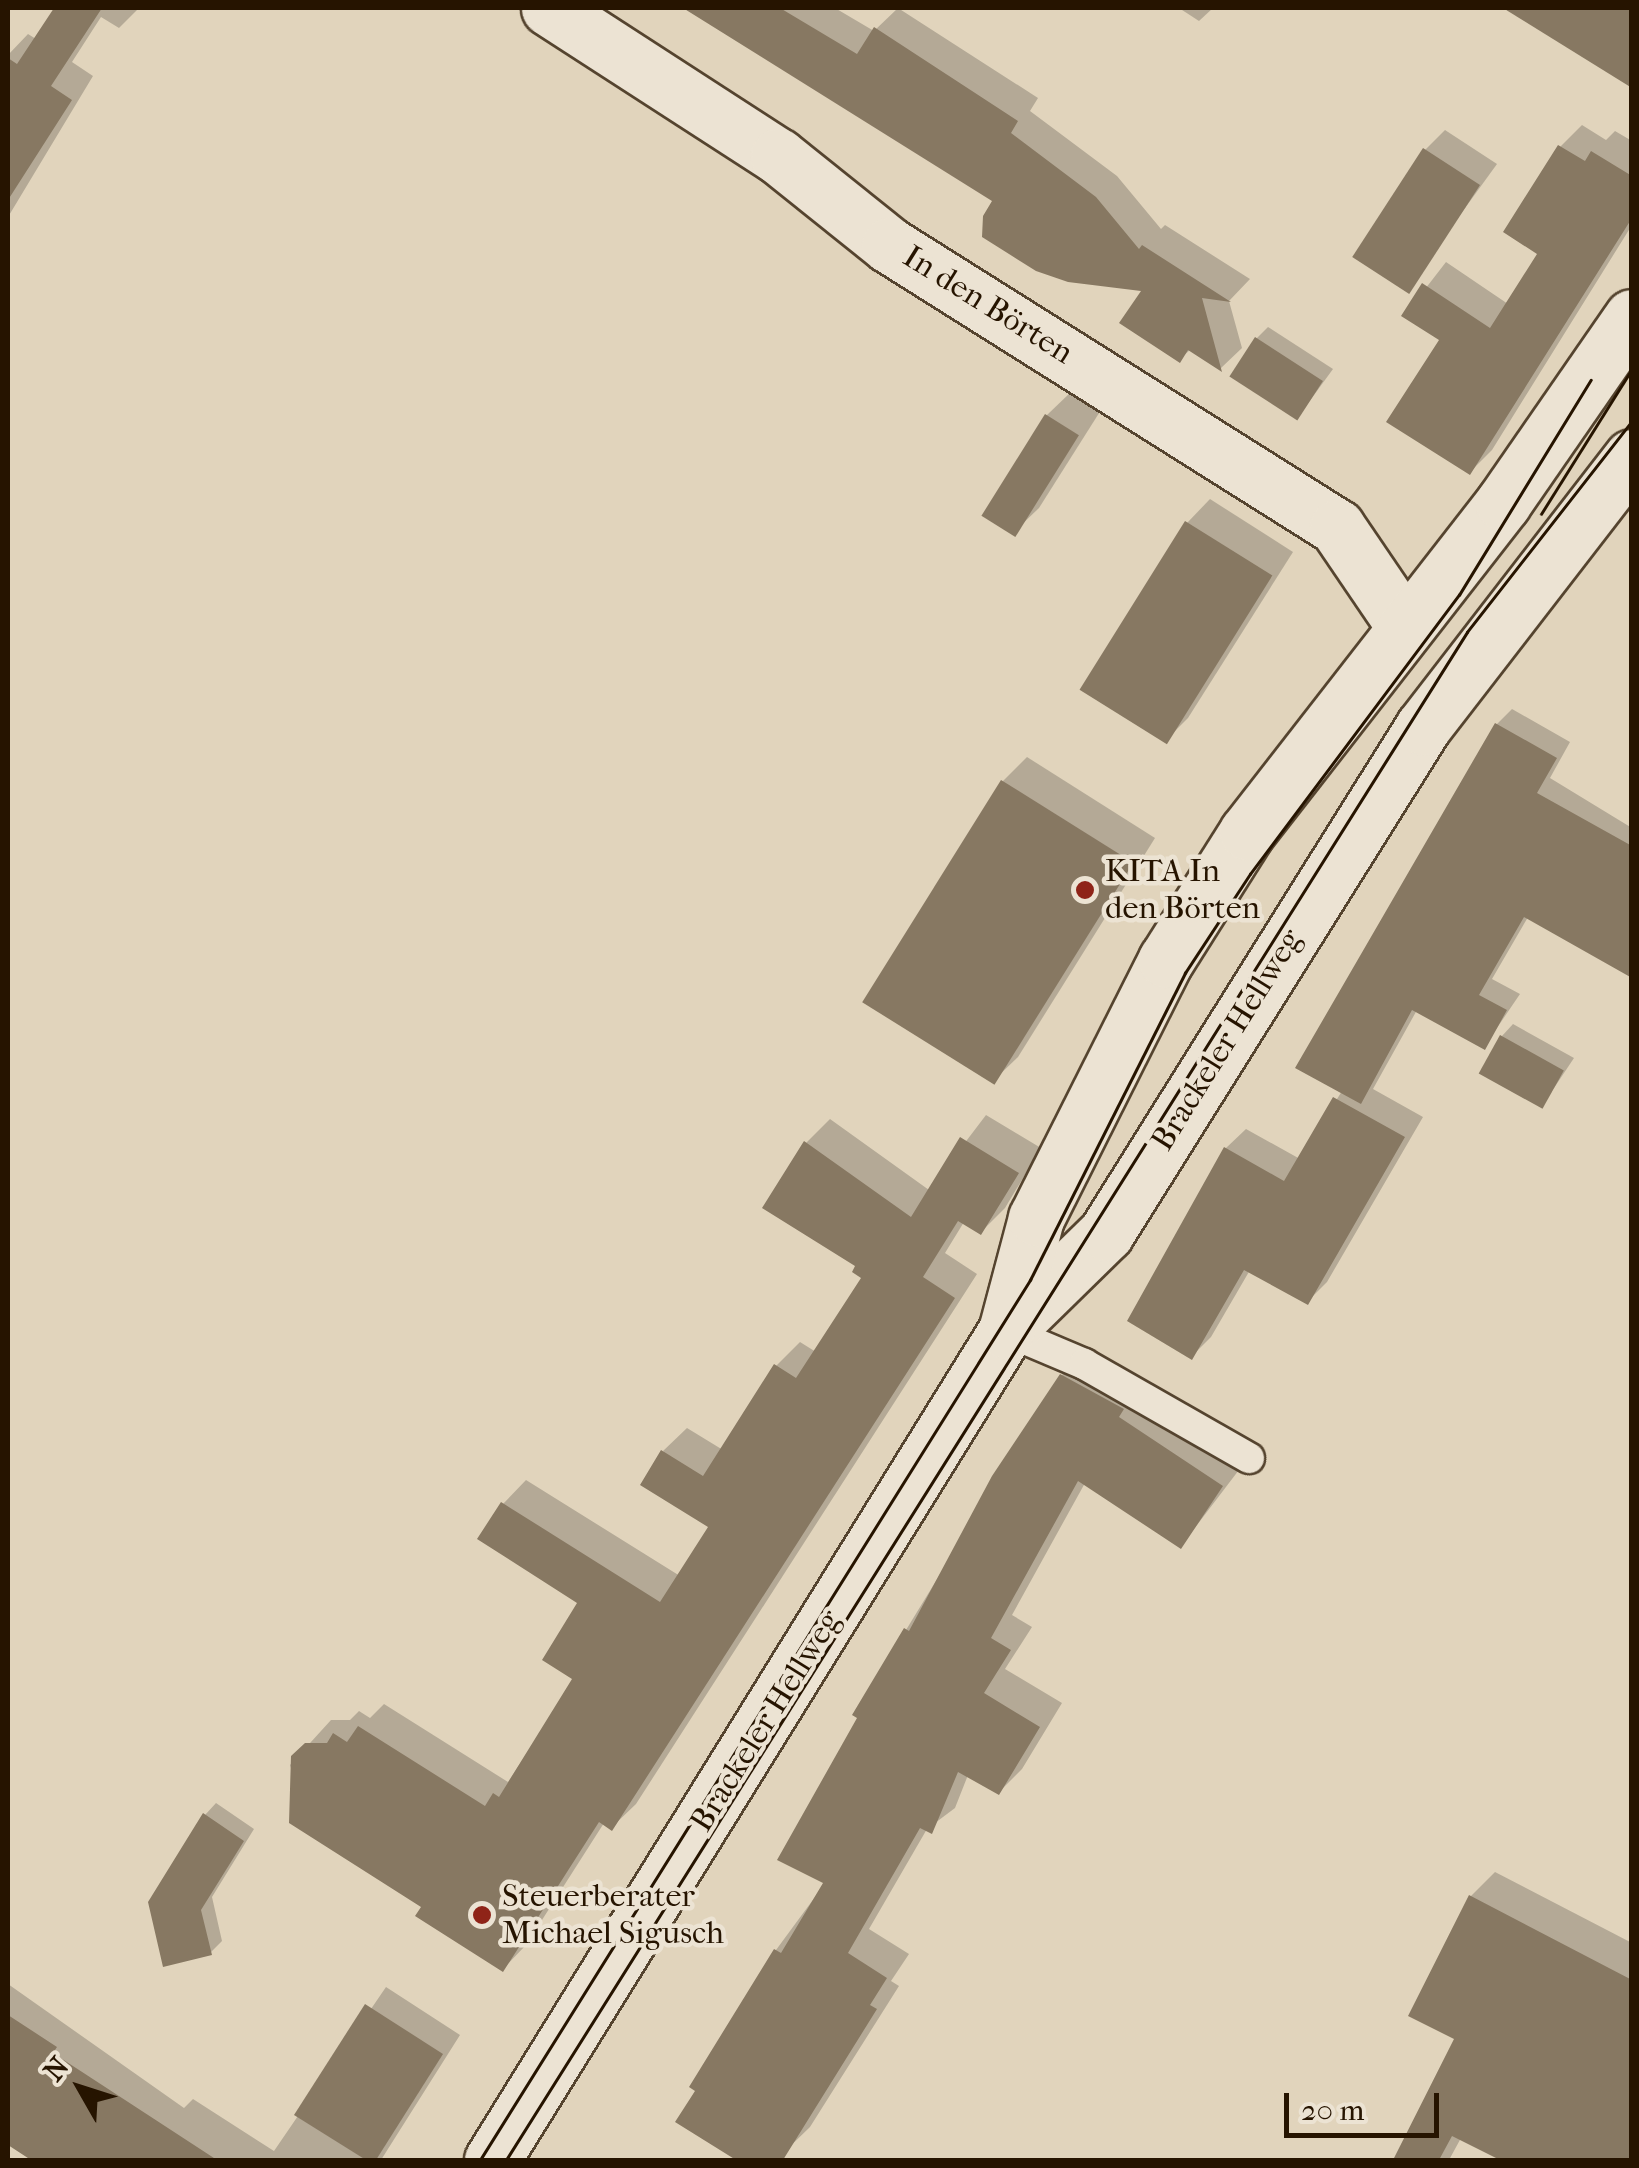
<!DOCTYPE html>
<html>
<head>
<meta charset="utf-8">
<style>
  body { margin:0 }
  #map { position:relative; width:1639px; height:2168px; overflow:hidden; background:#e1d4bc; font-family:"IM FELL French Canon",serif }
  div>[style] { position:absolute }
  .shadow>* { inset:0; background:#0003 }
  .building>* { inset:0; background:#877862; transform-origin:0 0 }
  .roads { filter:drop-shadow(2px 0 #55442f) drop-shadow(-2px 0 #55442f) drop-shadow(0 2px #55442f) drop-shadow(0 -2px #55442f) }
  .service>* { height:30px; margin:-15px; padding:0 15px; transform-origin:15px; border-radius:15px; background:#ece3d3 }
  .minor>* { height:55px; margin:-27.5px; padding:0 27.5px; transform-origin:27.5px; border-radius:27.5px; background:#ece3d3 }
  .secondary>* { height:55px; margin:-27.5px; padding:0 27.5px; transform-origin:27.5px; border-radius:27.5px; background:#ece3d3 }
  .tram>* { height:2.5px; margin:-1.25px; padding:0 1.25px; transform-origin:1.25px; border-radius:1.25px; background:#261400 }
  .dots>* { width:28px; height:28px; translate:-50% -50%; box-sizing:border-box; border:5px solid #ece3d3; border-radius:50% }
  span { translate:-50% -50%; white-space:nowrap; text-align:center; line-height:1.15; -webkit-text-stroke:9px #ece3d3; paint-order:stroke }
  .street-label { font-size:32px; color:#261400 }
  .poi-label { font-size:32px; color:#261400 }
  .left { translate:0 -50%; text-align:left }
  .frame { position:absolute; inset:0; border:10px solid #261400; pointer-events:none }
  .north { position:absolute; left:30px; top:2038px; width:100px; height:100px; -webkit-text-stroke:8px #ece3d3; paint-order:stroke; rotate:309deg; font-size:28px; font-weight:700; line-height:40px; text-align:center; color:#261400 }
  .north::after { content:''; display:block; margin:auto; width:35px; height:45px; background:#261400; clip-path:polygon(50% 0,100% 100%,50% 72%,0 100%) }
  .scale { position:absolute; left:1284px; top:2093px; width:155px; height:45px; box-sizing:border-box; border:5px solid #261400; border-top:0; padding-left:12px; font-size:30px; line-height:35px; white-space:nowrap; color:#261400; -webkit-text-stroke:8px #ece3d3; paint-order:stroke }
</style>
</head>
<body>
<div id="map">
  <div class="shadow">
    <i style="clip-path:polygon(57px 8px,139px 8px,119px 28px,101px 17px,72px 62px,93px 76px,8px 217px,8px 55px,28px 34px,36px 39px)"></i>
    <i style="clip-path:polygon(688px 8px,835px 8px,874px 31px,898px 8px,1038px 98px,1030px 111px,1117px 176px,1161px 229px,1165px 225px,1250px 279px,1229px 301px,1242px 348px,1221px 368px,1191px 349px,1180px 359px,1145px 289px)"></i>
    <i style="clip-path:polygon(1179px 8px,1213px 8px,1199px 21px)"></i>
    <i style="clip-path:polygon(1506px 8px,1632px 8px,1632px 71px,1623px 79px)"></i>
    <i style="clip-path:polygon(1582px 125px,1606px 140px,1615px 131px,1632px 141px,1632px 225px,1492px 450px,1470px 472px,1443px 340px,1405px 315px,1446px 262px,1508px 304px,1541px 253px,1560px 147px)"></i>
    <i style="clip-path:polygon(1445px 130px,1497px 164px,1407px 288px,1425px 150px)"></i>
    <i style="clip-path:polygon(1268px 327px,1333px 369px,1298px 417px,1256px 339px)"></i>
    <i style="clip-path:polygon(1072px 391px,1101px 410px,1039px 508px,1014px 532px,985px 514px,1047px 415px)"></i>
    <i style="clip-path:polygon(1210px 499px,1293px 552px,1188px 718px,1165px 741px,1187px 523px)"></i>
    <i style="clip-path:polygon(1512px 709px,1570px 742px,1550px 778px,1632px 828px,1632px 976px,1528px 917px,1492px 979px,1520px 994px,1484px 1047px,1417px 1010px,1373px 1089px,1423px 1117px,1327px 1282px,1307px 1302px,1250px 1270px,1211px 1337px,1191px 1357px,1226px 1148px,1246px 1129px,1300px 1159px,1342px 1091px,1497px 724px)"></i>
    <i style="clip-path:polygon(1027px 757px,1155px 838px,1018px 1057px,993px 1081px,1003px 781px)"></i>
    <i style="clip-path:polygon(1513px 1024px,1574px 1058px,1542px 1106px,1502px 1036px)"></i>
    <i style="clip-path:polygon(986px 1115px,1041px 1148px,1005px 1208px,981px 1232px,964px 1222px,945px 1253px,977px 1274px,636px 1804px,612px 1827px,604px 1823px,526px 1945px,503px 1969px,297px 1786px,290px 1765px,331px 1720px,350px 1720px,359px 1711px,370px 1718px,384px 1704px,508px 1782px,576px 1678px,581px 1603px,503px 1504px,526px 1480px,680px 1576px,711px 1526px,663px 1451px,687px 1428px,723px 1450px,776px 1366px,800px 1342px,816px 1352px,864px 1277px,806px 1143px,830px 1119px,929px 1190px)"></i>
    <i style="clip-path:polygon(1085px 1352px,1245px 1462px,1181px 1546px,1085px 1483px,1012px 1615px,1032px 1627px,1005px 1669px,1062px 1703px,1022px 1769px,999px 1792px,968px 1775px,955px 1808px,927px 1829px,869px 1929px,909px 1954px,891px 1981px,899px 1986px,810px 2127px,776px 2160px,741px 2160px,678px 2121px,776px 1950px,826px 1882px,906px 1630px,1061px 1376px)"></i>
    <i style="clip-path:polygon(216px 1803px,254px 1829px,212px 1897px,222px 1941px,210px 1953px,165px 1964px,205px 1815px)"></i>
    <i style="clip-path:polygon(1495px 1872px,1632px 1943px,1632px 2160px,1506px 2160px,1461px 2138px,1449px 2160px,1396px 2160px,1458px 2038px,1471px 1896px)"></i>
    <i style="clip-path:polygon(8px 1984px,184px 2108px,193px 2099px,274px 2151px,386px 1987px,460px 2035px,381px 2160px,33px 2160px,8px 2142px)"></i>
  </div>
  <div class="building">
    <i style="clip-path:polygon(54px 8px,102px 8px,51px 86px,72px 100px,8px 200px,8px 58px,17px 64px)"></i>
    <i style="clip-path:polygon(683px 8px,780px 8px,857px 54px,874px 27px,1018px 121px,1011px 133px,1096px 197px,1139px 249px,1142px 245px,1231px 302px,1202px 298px,1222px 372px,1188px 350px,1180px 363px,1119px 323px,1141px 291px,1068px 282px,1036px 271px,982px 237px,983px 216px,992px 201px)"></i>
    <i style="clip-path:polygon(1503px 8px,1632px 8px,1632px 88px)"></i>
    <i style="clip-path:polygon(1558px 145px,1585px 161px,1591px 151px,1632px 176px,1632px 218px,1470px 475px,1386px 422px,1439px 340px,1401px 316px,1422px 283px,1490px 328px,1537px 254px,1503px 232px)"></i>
    <i style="left:1423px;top:148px;width:68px;height:130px;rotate:33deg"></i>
    <i style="left:1255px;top:337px;width:81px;height:47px;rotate:33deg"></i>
    <i style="left:1045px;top:414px;width:40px;height:120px;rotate:32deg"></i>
    <i style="left:1185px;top:521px;width:103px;height:199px;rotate:32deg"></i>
    <i style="clip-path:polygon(1495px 723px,1557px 758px,1537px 793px,1632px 846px,1632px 978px,1524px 917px,1479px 995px,1507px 1010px,1485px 1050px,1412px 1010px,1361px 1104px,1295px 1068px)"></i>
    <i style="left:1001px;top:780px;width:156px;height:262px;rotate:32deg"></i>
    <i style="left:1500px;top:1035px;width:73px;height:44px;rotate:29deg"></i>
    <i style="clip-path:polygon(1333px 1097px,1405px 1137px,1308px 1305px,1244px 1270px,1192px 1360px,1127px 1321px,1224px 1147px,1284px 1181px)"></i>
    <i style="clip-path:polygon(960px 1137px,1019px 1173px,981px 1235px,958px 1221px,923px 1277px,955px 1298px,612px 1831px,599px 1822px,503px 1972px,415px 1916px,421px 1907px,289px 1823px,291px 1756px,305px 1743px,327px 1743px,333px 1733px,347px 1742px,358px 1726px,485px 1806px,493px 1793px,499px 1797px,572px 1679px,542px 1660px,577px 1603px,477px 1539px,501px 1502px,660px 1602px,708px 1527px,640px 1485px,661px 1450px,703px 1476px,774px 1364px,796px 1378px,861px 1278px,852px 1272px,855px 1266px,762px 1208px,804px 1141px,911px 1217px)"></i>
    <i style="clip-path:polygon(1060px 1374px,1124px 1409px,1119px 1417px,1223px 1486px,1181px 1549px,1078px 1481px,991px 1638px,1011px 1650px,984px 1693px,1040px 1727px,999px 1795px,958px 1772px,932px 1834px,920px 1828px,848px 1953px,887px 1978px,870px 2005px,877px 2009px,783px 2160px,736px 2160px,675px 2122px,695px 2091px,689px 2087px,774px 1949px,781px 1953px,823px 1883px,777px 1860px,857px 1718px,852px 1715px,904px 1628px,909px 1631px,992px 1476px)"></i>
    <i style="clip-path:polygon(203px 1813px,244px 1841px,201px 1910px,212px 1955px,163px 1967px,148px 1902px)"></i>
    <i style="clip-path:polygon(1469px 1895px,1632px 1980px,1632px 2160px,1500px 2160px,1452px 2136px,1439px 2160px,1393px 2160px,1454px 2039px,1408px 2016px)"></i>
    <i style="clip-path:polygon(365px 2004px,443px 2054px,376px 2160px,366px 2160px,294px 2115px)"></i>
    <i style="clip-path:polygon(8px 2015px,57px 2047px,53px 2053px,217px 2160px,31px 2160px,8px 2145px)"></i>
  </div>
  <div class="roads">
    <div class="service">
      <i style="left:1006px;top:1331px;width:85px;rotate:22.9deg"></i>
      <i style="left:1084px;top:1364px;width:190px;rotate:29.7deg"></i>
    </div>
    <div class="minor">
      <i style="left:549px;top:8px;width:273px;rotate:32.9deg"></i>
      <i style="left:778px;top:156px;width:142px;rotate:38.7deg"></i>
      <i style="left:889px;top:245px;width:529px;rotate:32.19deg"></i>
      <i style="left:1337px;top:527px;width:117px;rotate:55.8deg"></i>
    </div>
    <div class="secondary">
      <i style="left:1006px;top:1331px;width:140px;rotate:-44.4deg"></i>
      <i style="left:1106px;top:1233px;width:597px;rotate:-57.93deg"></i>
      <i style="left:1423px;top:727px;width:341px;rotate:-52.3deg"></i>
      <i style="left:492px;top:2160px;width:975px;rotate:-58.2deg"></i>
      <i style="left:1006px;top:1331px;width:117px;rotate:-75.1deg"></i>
      <i style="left:1036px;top:1218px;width:289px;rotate:-63.3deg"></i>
      <i style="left:1166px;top:960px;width:151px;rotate:-57.7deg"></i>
      <i style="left:1247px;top:832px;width:417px;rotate:-52.1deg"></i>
      <i style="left:1503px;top:503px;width:226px;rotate:-55.3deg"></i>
    </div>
  </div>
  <div class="tram">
    <i style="left:1541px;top:514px;width:171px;rotate:-57.9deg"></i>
    <i style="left:480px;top:2160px;width:1038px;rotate:-57.99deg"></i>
    <i style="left:1030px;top:1280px;width:344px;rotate:-63.2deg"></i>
    <i style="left:1185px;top:973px;width:118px;rotate:-56.7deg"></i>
    <i style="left:1250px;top:874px;width:349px;rotate:-53.2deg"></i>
    <i style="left:1459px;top:595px;width:252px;rotate:-58.5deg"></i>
    <i style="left:506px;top:2160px;width:1805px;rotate:-57.83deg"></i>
    <i style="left:1467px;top:632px;width:268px;rotate:-52deg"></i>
  </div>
  <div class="dots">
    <i style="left:1085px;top:890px;background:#8f2418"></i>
    <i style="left:482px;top:1915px;background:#8f2418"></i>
  </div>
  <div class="street-label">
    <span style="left:988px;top:305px;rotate:32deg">In den Börten</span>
    <span style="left:1227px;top:1040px;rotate:-58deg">Brackeler Hellweg</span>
    <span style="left:766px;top:1721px;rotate:-58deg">Brackeler Hellweg</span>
  </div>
  <div class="poi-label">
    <span class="left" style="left:1105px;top:890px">KITA In<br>den Börten</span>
    <span class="left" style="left:502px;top:1915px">Steuerberater<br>Michael Sigusch</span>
  </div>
  <div class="frame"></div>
  <div class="north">N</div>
  <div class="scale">20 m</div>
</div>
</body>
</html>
